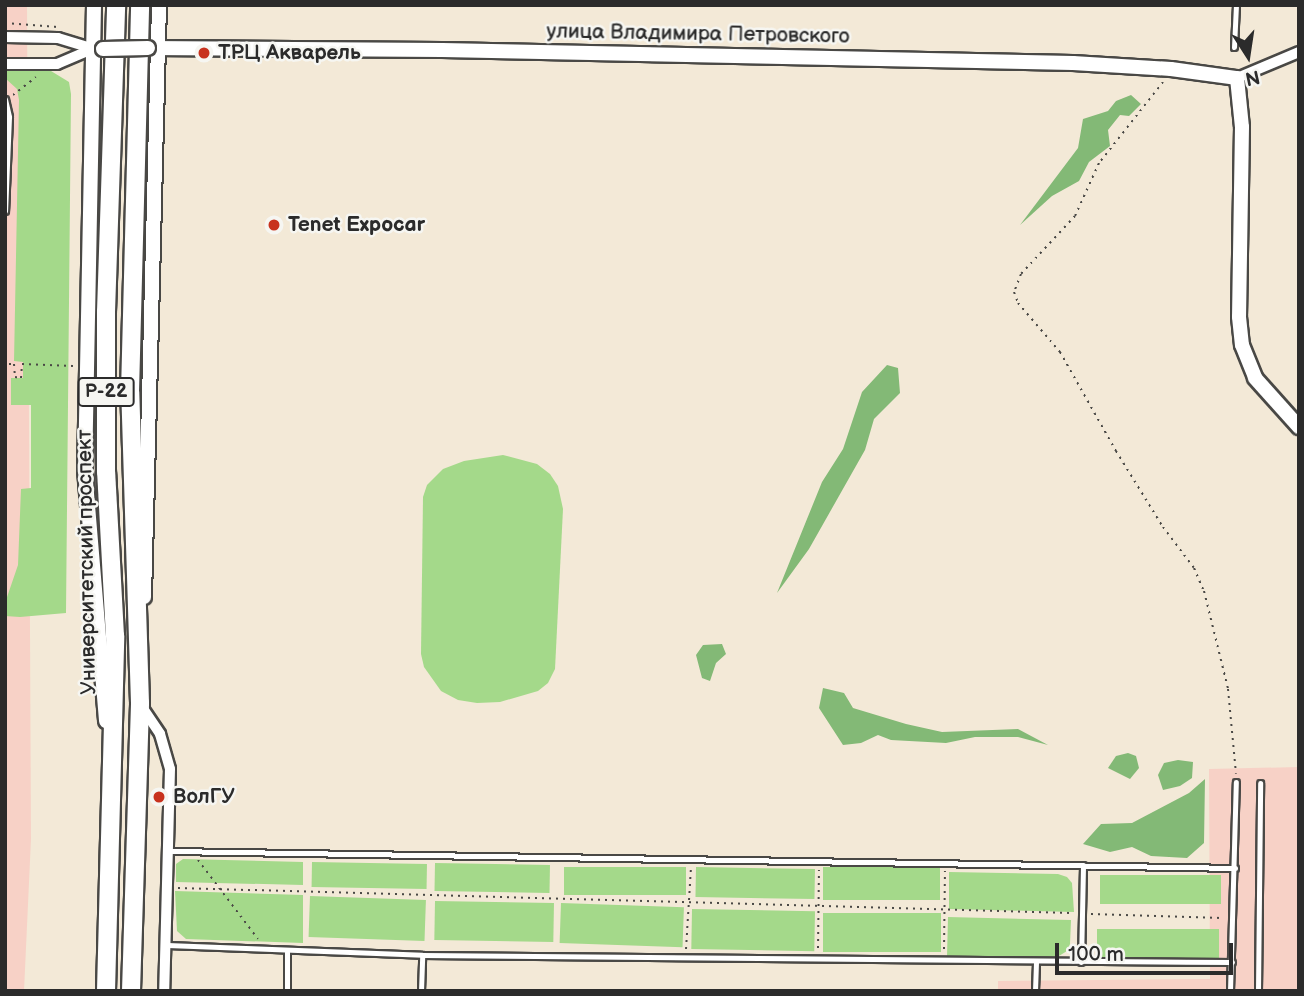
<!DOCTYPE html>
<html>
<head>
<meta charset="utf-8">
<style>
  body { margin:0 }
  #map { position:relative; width:1304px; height:996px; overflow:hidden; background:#f3e9d7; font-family:"Balsamiq Sans",sans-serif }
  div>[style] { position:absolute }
  .built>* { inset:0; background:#f7d1c6 }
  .green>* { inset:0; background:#a4d98a; transform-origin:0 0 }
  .forest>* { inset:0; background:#83b976 }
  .path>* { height:2px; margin-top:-1px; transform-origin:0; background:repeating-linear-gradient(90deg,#494845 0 2px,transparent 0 7px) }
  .roads { filter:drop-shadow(2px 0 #494845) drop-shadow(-2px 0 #494845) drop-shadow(0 2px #494845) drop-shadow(0 -2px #494845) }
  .service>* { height:5px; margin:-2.5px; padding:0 2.5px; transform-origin:2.5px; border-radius:2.5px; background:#fff }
  .minor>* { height:10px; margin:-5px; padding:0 5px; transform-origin:5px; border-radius:5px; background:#fff }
  .tertiary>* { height:14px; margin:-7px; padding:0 7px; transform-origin:7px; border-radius:7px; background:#fff }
  .trunk>* { height:18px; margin:-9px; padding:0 9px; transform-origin:9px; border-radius:9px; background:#fff }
  .bridges { filter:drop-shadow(2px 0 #494845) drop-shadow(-2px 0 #494845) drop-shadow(0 2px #494845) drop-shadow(0 -2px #494845) }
  .tertiary-bridge>* { height:14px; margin:-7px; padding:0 7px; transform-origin:7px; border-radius:7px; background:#fff }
  .dots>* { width:19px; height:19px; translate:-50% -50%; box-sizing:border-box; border:4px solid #f6f6f2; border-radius:50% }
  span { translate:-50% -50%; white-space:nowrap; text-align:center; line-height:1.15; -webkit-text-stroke:5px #f6f6f2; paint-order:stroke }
  .shield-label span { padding:2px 5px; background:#f6f6f2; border:2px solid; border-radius:5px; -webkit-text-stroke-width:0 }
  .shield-label { font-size:19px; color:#2b2b2b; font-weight:700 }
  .street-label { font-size:21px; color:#2b2b2b }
  .poi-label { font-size:21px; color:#2b2b2b; font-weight:700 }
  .left { translate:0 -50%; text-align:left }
  .frame { position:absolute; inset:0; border:7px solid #2b2b2b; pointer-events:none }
  .north { position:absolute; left:1213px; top:21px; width:70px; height:70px; -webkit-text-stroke:5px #f6f6f2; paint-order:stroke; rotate:168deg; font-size:19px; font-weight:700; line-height:28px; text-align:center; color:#2b2b2b }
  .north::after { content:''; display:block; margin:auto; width:24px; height:32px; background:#2b2b2b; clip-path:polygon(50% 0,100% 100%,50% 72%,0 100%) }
  .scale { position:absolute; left:1055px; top:943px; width:178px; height:32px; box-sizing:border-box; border:4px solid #2b2b2b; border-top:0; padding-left:9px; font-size:21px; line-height:24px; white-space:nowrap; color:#2b2b2b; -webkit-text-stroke:5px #f6f6f2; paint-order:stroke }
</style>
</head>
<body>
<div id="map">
  <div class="built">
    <i style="clip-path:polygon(5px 5px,27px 5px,31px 839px,24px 991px,5px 991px)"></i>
    <i style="clip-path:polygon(1299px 767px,1299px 991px,998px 991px,998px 981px,1210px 979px,1209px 769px)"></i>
  </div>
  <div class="green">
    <i style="clip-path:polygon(5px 71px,51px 71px,69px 82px,71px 94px,66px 613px,20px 617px,5px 616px,5px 603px,18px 565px,21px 489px,31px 488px,31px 405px,11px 405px,11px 378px,23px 378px,23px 362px,14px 361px,19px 100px,17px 89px,5px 78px)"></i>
    <i style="clip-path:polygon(503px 455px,537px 464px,550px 474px,558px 486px,563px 509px,555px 669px,548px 683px,538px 691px,500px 702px,477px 703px,458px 700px,441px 691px,424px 667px,421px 654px,423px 497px,427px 485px,443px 469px,464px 461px)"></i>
    <i style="clip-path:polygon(183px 859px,303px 862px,303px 885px,176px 882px,176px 864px)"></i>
    <i style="left:312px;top:862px;width:115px;height:25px;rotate:1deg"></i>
    <i style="left:435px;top:863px;width:115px;height:28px;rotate:1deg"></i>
    <i style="left:564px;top:867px;width:122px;height:28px"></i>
    <i style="left:696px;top:867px;width:119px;height:30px;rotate:1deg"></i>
    <i style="left:823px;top:867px;width:117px;height:33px"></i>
    <i style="clip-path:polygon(949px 872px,1058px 874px,1067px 877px,1072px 883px,1074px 912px,949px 909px)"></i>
    <i style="left:1100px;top:875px;width:121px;height:29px"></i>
    <i style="clip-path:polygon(175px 891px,303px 895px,303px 943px,186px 939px,177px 931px)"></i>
    <i style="left:310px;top:896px;width:116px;height:41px;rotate:2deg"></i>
    <i style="left:435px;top:901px;width:119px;height:39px;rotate:1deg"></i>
    <i style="left:561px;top:903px;width:123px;height:40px;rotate:2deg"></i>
    <i style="left:692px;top:909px;width:123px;height:40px;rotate:1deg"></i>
    <i style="left:823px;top:913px;width:118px;height:39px"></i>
    <i style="clip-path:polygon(948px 917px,1071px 920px,1070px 944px,1067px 951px,1054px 959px,947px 957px)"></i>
    <i style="left:1097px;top:929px;width:122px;height:31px"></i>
  </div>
  <div class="forest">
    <i style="clip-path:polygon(1131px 95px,1141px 104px,1129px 116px,1120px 115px,1108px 130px,1110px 146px,1089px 162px,1079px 181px,1052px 196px,1020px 225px,1078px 148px,1083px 119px,1108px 111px,1116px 101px)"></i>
    <i style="clip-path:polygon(887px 365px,898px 368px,900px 393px,874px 419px,865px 450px,809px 549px,777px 593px,822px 482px,843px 449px,862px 392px)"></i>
    <i style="clip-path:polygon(722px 644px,726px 654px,716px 663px,710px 681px,702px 678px,696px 655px,703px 645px)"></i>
    <i style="clip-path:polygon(823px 688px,844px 693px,853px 708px,906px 724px,942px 732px,1018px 729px,1048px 745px,1018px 737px,975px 737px,946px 743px,891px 740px,878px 735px,861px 743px,843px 745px,819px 708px)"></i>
    <i style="clip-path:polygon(1128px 753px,1136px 756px,1139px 768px,1130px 779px,1108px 768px,1116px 756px)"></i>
    <i style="clip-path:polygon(1178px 760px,1193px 762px,1192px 778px,1180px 786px,1163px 790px,1158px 775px,1164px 763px)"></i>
    <i style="clip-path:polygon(1205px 779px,1204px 843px,1187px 858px,1151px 856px,1132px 847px,1110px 852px,1083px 844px,1101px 824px,1132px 823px,1189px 793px)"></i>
  </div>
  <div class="path">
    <i style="left:5px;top:23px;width:53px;rotate:4.3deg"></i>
    <i style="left:1163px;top:82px;width:103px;rotate:128.3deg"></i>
    <i style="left:1099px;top:163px;width:58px;rotate:114.4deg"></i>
    <i style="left:1075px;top:216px;width:79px;rotate:133deg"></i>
    <i style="left:1021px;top:274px;width:19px;rotate:111deg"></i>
    <i style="left:1014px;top:292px;width:12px;rotate:70deg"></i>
    <i style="left:1018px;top:303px;width:65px;rotate:49.4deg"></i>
    <i style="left:1060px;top:352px;width:114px;rotate:60.5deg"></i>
    <i style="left:1116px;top:451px;width:89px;rotate:58.3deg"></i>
    <i style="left:1163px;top:527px;width:51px;rotate:52.9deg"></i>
    <i style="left:1194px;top:568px;width:25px;rotate:67deg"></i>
    <i style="left:1204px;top:591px;width:101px;rotate:76.2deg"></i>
    <i style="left:1228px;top:689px;width:85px;rotate:84.6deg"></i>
    <i style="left:13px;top:95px;width:29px;rotate:-38deg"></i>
    <i style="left:9px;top:364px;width:5px"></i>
    <i style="left:14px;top:364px;width:13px;rotate:86deg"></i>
    <i style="left:15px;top:377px;width:6px;rotate:9deg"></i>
    <i style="left:21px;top:378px;width:14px;rotate:-86deg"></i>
    <i style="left:22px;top:364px;width:51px;rotate:2.2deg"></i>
    <i style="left:198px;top:860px;width:99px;rotate:52.8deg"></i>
    <i style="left:178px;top:888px;width:893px;rotate:1.6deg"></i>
    <i style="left:1091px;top:914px;width:131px;rotate:1.7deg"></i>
    <i style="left:818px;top:948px;width:78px;rotate:-89.3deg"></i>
    <i style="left:686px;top:949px;width:81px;rotate:-86.5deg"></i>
    <i style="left:944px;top:949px;width:78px;rotate:-89.3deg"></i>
  </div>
  <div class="roads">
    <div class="service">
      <i style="left:1234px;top:47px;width:42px;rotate:-87.3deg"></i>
      <i style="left:5px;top:99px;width:18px;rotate:77deg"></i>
      <i style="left:9px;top:117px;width:94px;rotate:92.4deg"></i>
      <i style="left:170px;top:851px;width:1065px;rotate:0.91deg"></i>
      <i style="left:167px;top:945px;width:255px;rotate:2.2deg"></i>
      <i style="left:422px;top:955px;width:810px;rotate:0.5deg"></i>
      <i style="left:287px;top:952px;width:39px;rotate:90deg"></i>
      <i style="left:1081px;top:962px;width:97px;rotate:-88.8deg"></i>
      <i style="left:421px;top:991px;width:36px;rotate:-88deg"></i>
      <i style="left:1035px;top:991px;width:29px;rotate:-88deg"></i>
      <i style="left:1230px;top:991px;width:209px;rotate:-88.4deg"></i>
      <i style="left:1258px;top:991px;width:208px;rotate:-89.4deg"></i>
    </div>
    <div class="minor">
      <i style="left:5px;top:37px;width:53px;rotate:1.1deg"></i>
      <i style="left:58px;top:38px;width:37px;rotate:17deg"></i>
      <i style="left:5px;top:64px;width:52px"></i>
      <i style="left:57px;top:64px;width:39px;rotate:-23deg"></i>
      <i style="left:1237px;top:78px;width:67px;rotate:-22.8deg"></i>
      <i style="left:140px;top:704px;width:36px;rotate:56deg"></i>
      <i style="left:160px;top:734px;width:36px;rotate:74deg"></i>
      <i style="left:170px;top:769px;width:222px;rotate:91.5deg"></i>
    </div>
    <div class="tertiary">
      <i style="left:94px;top:5px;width:465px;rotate:91.1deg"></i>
      <i style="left:85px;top:470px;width:252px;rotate:85.2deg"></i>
      <i style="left:148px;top:48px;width:294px;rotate:0.4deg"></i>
      <i style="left:442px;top:50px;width:631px;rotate:1.18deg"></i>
      <i style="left:1073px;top:63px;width:98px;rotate:3.5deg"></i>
      <i style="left:1171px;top:69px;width:67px;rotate:7.8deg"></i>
      <i style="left:1237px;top:78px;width:49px;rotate:84.2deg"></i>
      <i style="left:1242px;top:127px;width:190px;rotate:90.9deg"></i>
      <i style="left:1239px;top:317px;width:28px;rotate:84deg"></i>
      <i style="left:1242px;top:345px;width:35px;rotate:68deg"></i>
      <i style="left:1255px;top:378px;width:66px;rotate:48.1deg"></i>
      <i style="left:144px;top:597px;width:592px;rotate:-88.55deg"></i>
    </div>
    <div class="trunk">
      <i style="left:106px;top:991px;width:355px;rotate:-88.5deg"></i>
      <i style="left:115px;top:636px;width:164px;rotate:-93.1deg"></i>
      <i style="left:106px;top:472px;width:160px;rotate:-90deg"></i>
      <i style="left:106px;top:312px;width:307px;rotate:-88.1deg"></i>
      <i style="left:131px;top:991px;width:288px;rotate:-88.2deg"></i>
      <i style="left:140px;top:703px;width:311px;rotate:-91.8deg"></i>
      <i style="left:130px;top:392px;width:387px;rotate:-88.5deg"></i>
    </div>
  </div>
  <div class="bridges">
    <div class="tertiary-bridge">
      <i style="left:103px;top:49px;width:45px;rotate:-1.3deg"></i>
    </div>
  </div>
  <div class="dots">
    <i style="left:204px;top:53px;background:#c8321e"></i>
    <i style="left:274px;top:225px;background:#c8321e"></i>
    <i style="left:159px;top:797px;background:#c8321e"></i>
  </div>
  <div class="shield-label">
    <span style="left:106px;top:392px">Р-22</span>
  </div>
  <div class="street-label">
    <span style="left:698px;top:34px;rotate:1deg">улица Владимира Петровского</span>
    <span style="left:87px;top:562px;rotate:-91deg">Университетский проспект</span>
  </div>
  <div class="poi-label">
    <span class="left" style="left:218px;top:53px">ТРЦ Акварель</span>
    <span class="left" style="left:288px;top:225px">Tenet Expocar</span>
    <span class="left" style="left:173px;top:797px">ВолГУ</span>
  </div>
  <div class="frame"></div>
  <div class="north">N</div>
  <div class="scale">100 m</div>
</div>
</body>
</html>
